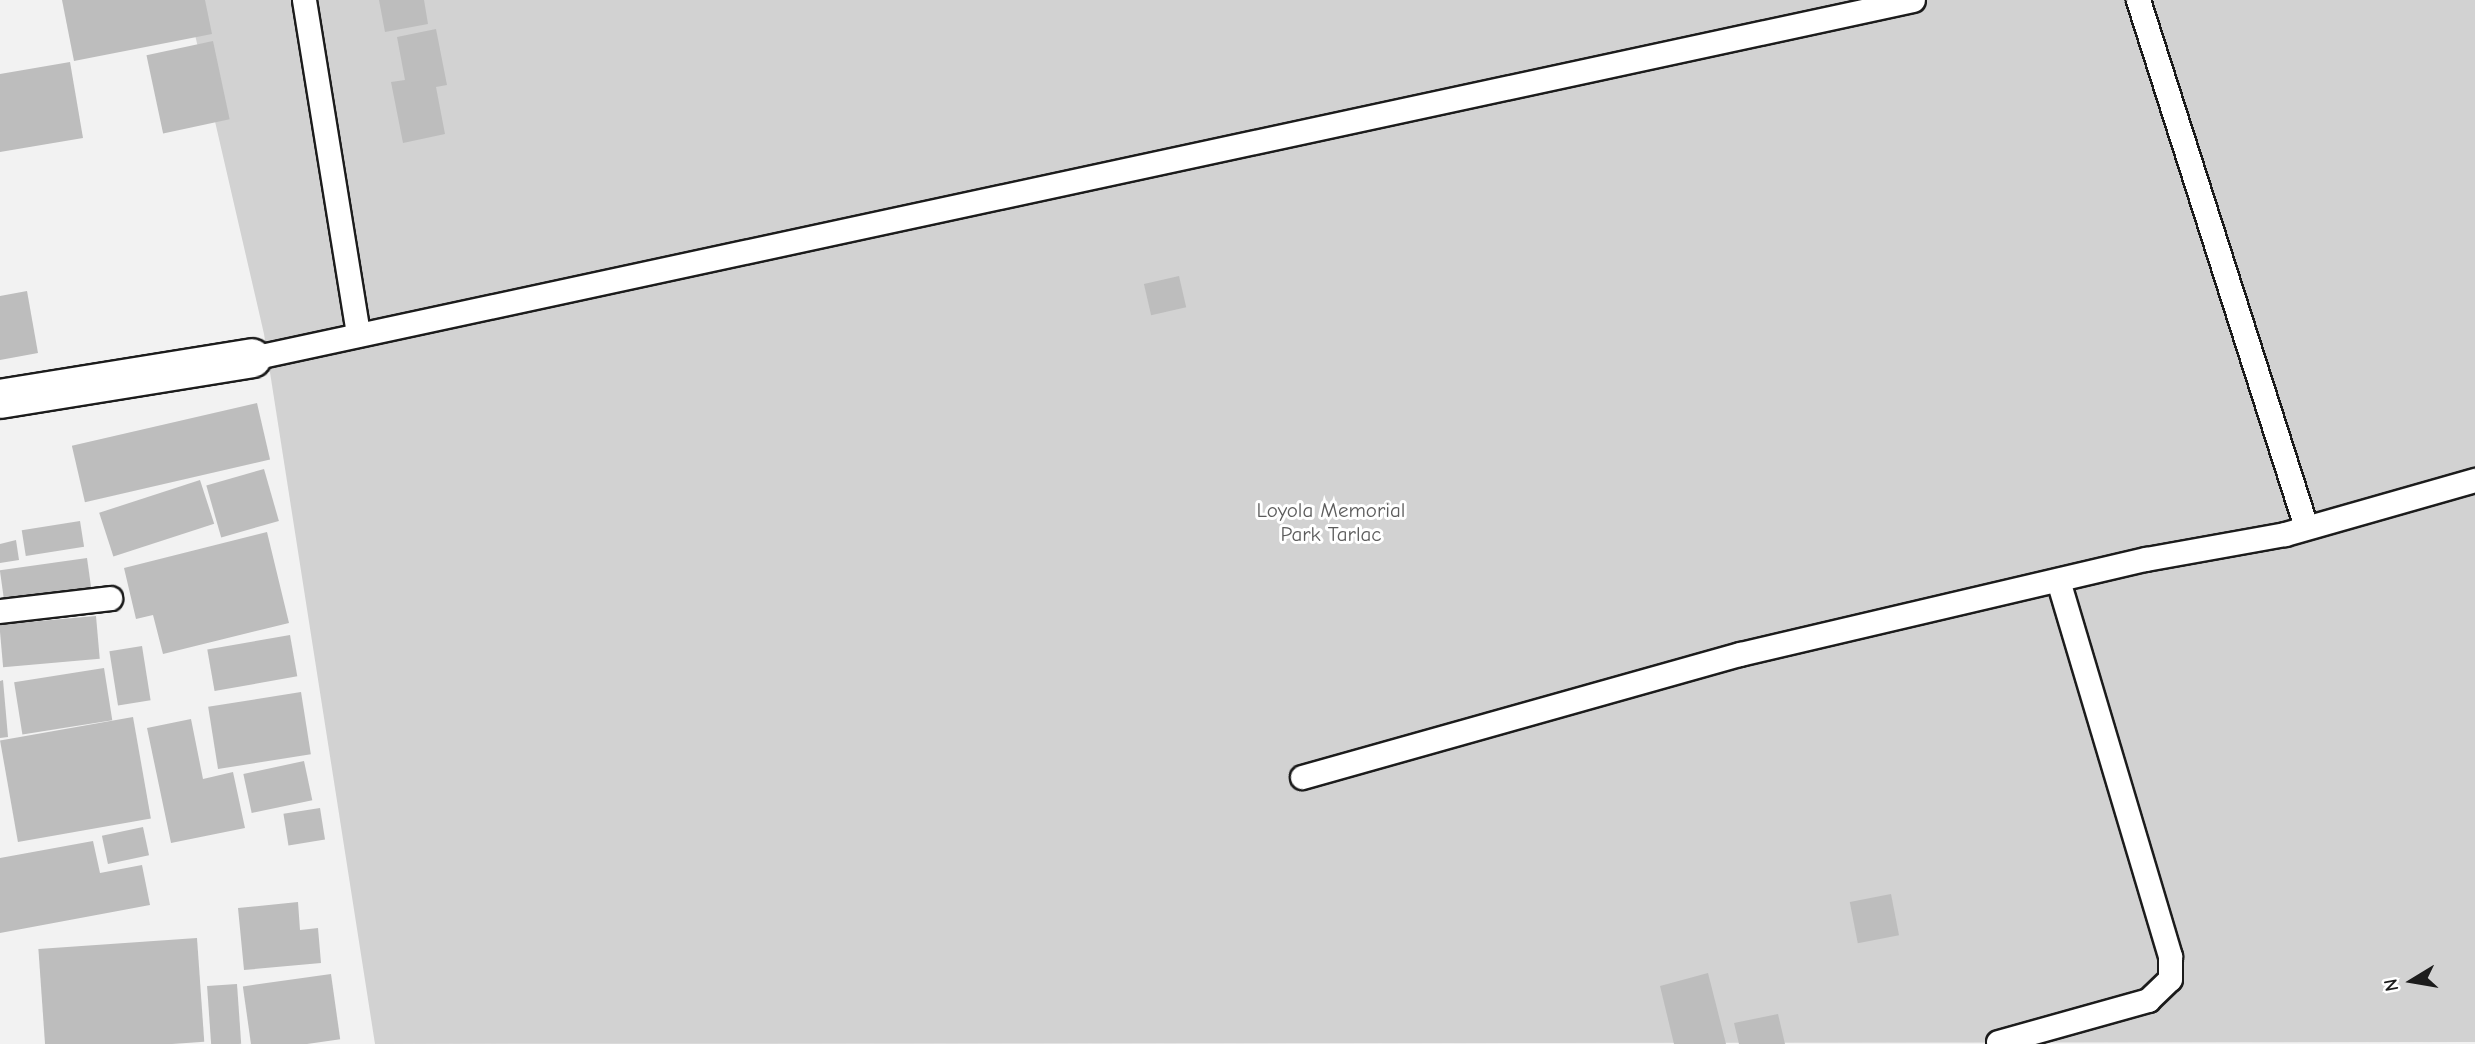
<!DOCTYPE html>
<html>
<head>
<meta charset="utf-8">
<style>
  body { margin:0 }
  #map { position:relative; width:2475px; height:1044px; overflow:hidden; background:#f2f2f2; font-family:"Comic Neue",sans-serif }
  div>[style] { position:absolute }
  .green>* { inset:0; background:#d2d2d2 }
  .building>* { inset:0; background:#bdbdbd; transform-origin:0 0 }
  .roads { filter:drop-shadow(2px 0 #1c1c1c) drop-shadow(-2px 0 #1c1c1c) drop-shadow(0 2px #1c1c1c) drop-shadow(0 -2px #1c1c1c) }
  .lane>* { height:23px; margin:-11.5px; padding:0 11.5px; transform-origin:11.5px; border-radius:11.5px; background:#fff }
  .street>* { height:38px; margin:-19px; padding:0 19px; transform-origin:19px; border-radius:19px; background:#fff }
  span { translate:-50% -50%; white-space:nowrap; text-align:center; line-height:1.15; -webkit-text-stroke:6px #fff; paint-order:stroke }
  .park-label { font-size:21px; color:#5c5c5c }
  .north { position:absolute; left:2377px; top:946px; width:70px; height:70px; -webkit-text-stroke:5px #fff; paint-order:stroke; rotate:259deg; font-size:19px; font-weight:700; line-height:28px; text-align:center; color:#1c1c1c }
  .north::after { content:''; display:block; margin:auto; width:24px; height:32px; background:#1c1c1c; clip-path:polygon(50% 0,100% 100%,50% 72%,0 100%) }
</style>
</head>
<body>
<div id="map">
  <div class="green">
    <i style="clip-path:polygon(187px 0,2475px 0,2475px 1042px,375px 1044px,264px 334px)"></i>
  </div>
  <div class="building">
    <i style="clip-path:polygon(62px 0,205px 0,212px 34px,74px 61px)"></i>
    <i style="clip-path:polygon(379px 0,424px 0,428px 24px,385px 32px)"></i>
    <i style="clip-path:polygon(436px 29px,447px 85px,436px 87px,445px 134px,403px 143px,391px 82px,405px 80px,397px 37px)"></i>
    <i style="left:213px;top:41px;width:80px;height:68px;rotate:78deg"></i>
    <i style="clip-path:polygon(70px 62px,83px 138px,0 152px,0 74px)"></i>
    <i style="left:1179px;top:276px;width:32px;height:36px;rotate:77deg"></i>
    <i style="clip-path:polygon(27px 291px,38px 353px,0 360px,0 296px)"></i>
    <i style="left:257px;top:403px;width:58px;height:190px;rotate:77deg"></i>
    <i style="left:264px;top:469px;width:54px;height:60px;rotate:74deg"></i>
    <i style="left:200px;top:480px;width:46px;height:106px;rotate:72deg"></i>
    <i style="left:80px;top:521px;width:26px;height:59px;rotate:81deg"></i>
    <i style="clip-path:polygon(267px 532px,289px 623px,163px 654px,153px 615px,136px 619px,124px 568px)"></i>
    <i style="clip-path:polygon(16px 540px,19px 560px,0 563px,0 544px)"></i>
    <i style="left:87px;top:558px;width:34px;height:88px;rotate:82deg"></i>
    <i style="left:96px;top:616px;width:43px;height:97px;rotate:85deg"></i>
    <i style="left:290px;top:635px;width:42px;height:84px;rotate:80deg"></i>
    <i style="left:142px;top:646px;width:55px;height:33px;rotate:81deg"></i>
    <i style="left:104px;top:668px;width:53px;height:91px;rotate:81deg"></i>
    <i style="clip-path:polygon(3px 680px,8px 737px,0 738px,0 681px)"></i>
    <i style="left:301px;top:692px;width:63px;height:94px;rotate:81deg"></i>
    <i style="left:133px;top:717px;width:103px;height:135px;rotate:80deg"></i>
    <i style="clip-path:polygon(191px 719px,203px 779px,233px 772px,245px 828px,171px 843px,147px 728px)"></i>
    <i style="left:304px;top:761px;width:40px;height:62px;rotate:78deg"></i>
    <i style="left:320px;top:808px;width:32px;height:37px;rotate:81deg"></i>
    <i style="left:143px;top:827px;width:29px;height:42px;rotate:78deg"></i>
    <i style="clip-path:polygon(93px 841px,100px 873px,142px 865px,150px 905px,0 933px,0 858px)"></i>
    <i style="left:1891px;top:894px;width:42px;height:42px;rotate:79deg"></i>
    <i style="clip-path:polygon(298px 902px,300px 930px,318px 928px,321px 963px,244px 970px,238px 908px)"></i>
    <i style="left:197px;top:938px;width:104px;height:159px;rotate:86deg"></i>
    <i style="clip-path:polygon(1708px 973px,1726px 1044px,1674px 1044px,1660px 986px)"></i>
    <i style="left:331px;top:974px;width:66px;height:89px;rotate:82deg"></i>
    <i style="left:237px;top:984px;width:60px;height:30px;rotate:86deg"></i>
    <i style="clip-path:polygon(1778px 1014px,1785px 1044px,1739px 1044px,1734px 1023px)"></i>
  </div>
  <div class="roads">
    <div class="lane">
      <i style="left:304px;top:0;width:339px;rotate:80.8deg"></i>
      <i style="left:2138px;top:0;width:553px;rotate:72.32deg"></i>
      <i style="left:252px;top:358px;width:1699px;rotate:-12.16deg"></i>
      <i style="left:0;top:611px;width:111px;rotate:-6.7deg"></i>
      <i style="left:1302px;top:777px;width:455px;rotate:-15.7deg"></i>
      <i style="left:1740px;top:654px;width:417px;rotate:-13.2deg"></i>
      <i style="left:2146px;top:559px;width:141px;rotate:-10.2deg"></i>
      <i style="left:2285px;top:534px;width:198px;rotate:-15.9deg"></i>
      <i style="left:1998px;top:1042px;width:156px;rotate:-15.6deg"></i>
      <i style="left:2148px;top:1000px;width:30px;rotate:-44deg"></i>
      <i style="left:2170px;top:979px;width:23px;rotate:-90deg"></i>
      <i style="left:2170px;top:956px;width:392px;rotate:-106.6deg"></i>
    </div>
    <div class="street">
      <i style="left:0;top:399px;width:255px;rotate:-9.2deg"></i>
    </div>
  </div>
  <div class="park-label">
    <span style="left:1331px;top:522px">Loyola Memorial<br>Park Tarlac</span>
  </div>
  <div class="north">N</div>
</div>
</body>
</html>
